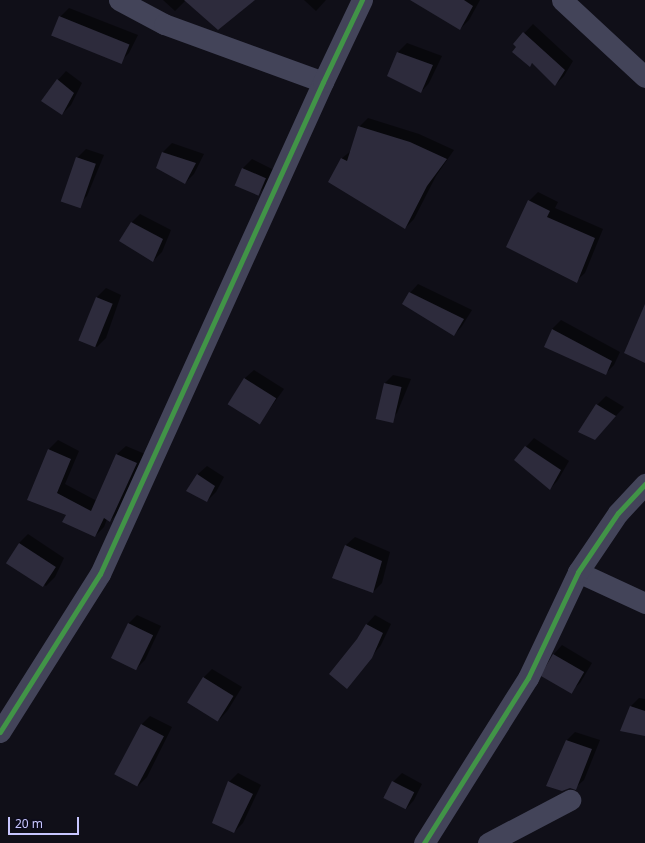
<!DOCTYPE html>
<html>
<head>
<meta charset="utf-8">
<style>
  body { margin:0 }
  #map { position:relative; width:645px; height:843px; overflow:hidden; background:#100f18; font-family:"Noto Sans",sans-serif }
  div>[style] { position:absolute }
  .shadow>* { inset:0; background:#0007 }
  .building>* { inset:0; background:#2d2b3c; transform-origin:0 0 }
  .minor>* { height:21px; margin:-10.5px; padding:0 10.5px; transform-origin:10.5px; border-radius:10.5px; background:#434459 }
  .cycleway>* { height:5px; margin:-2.5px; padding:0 2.5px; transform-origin:2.5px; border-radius:2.5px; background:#419447 }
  span { translate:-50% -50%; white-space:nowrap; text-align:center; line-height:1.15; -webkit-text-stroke:3px #0c0b1c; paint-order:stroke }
  .scale { position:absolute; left:8px; top:817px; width:71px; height:18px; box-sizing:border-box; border:2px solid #c8c6ff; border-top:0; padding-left:5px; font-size:12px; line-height:14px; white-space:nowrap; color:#c8c6ff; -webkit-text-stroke:3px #0c0b1c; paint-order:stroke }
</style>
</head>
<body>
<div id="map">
  <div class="shadow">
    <i style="clip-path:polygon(163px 0,253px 0,186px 0,175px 11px)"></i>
    <i style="clip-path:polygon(304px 0,326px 0,316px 11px)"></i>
    <i style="clip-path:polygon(424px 0,480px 0,469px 20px,460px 29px)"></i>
    <i style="clip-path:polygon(69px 8px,138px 35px,129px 53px,120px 62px,60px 17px)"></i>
    <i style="clip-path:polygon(533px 24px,573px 61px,564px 76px,555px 85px,533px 63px,530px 65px,514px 44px)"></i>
    <i style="clip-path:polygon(407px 43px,442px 56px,429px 83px,421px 92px,388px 75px,398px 52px)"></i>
    <i style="clip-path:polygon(66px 71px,82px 83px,71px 105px,62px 114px,58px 80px)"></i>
    <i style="clip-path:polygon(368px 118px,419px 134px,454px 150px,436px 176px,414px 219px,405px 228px,341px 159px,352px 150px,359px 127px)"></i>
    <i style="clip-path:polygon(172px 143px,204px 154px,194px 174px,185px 183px,157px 167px,163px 152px)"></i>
    <i style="clip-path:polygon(86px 149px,104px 155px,87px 196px,78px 205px,77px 158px)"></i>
    <i style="clip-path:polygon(252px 159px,274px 170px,267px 185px,258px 194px,235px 184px,243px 168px)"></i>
    <i style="clip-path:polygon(538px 192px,558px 202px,555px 208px,603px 229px,585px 273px,576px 281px,529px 201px)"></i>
    <i style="clip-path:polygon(140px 214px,171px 230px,162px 252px,153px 261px,132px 222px)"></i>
    <i style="clip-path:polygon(418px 284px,472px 310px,462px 326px,454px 335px,410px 293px)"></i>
    <i style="clip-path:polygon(106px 288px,121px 295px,106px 338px,97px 347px,80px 340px,97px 297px)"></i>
    <i style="clip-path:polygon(561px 320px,620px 352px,614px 365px,606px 373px,545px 346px,552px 329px)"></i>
    <i style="clip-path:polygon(254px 370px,284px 389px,266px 414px,257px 423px,229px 403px,245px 378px)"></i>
    <i style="clip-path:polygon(393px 375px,411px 379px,397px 413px,388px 422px,384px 384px)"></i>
    <i style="clip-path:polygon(606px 396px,624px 407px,595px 439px,597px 405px)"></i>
    <i style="clip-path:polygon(534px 438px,569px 461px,558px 480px,550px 489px,526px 447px)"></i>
    <i style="clip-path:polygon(58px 440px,79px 451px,65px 484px,97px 501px,117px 454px,126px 446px,145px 454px,119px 512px,110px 521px,107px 519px,104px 527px,95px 536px,67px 514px,28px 499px,49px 449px)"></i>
    <i style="clip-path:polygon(207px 466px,224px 477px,216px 492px,207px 501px,188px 490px,198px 474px)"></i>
    <i style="clip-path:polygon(28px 534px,64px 558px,55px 577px,46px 586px,9px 564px,19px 543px)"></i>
    <i style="clip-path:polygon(355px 537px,390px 552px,382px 583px,373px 592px,346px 545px)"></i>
    <i style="clip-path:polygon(137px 615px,161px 626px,145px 660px,136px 669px,111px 658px,129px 623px)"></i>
    <i style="clip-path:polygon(375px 615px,391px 624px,381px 645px,347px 687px,358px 640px,367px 624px)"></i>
    <i style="clip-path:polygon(562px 645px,592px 663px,580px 683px,571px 691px,543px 677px,554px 654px)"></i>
    <i style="clip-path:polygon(212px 669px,242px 687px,228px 710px,220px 719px,189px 703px,204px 677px)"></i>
    <i style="clip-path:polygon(639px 698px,645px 699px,645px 735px,631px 706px)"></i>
    <i style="clip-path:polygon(150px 716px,172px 727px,147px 777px,138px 786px,141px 725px)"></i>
    <i style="clip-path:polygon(575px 732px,600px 740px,584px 780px,575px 788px,566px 741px)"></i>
    <i style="clip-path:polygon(238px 773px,261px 785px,243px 823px,234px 832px,229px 782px)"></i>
    <i style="clip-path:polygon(402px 773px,422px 784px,414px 800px,406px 809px,393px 782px)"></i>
  </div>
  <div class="building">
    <i style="clip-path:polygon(184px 0,255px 0,218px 30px)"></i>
    <i style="clip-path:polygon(410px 0,464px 0,473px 6px,460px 30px)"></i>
    <i style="left:59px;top:16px;width:76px;height:21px;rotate:22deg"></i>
    <i style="clip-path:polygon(523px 32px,565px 70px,555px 86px,532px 63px,530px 67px,512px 52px,516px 47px,513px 44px)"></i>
    <i style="clip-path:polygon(397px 52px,433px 65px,421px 93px,387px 76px)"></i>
    <i style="clip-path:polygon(57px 79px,74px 93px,62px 115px,41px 101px)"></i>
    <i style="clip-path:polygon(358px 126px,410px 142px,447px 159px,427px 186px,405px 229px,328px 182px,341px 158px,347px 161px)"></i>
    <i style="clip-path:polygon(162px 152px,196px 163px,185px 184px,156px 168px)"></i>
    <i style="left:76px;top:157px;width:21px;height:47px;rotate:19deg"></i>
    <i style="left:242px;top:168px;width:26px;height:19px;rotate:23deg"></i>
    <i style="clip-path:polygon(528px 200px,550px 211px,547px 217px,595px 238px,577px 283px,506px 247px)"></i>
    <i style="clip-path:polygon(131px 222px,163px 239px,153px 262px,119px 241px)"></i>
    <i style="clip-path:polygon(409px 292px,464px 319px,454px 336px,402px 304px)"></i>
    <i style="left:96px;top:297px;width:18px;height:47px;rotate:22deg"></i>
    <i style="clip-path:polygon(645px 304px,645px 363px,624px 353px)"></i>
    <i style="clip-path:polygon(552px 329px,612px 361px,606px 375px,544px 347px)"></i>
    <i style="left:244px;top:378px;width:38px;height:31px;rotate:32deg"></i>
    <i style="left:384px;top:383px;width:18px;height:37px;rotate:13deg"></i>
    <i style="clip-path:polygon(596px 404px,616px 416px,595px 440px,578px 432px)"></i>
    <i style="clip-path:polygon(525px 446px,561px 470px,550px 490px,514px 460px)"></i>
    <i style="clip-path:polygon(48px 449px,71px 459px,57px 493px,91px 511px,116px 454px,137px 463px,110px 522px,104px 518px,95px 537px,62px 522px,66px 515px,27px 500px)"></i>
    <i style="clip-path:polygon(197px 474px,215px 486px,207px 502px,186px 491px)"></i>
    <i style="left:19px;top:543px;width:44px;height:24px;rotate:33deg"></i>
    <i style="clip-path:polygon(345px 545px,382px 561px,373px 593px,332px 578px)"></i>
    <i style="left:128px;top:623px;width:28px;height:39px;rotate:26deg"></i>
    <i style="clip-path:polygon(366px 624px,383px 633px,372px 658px,347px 689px,329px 674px,357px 639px)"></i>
    <i style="left:553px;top:654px;width:36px;height:25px;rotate:30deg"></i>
    <i style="left:203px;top:677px;width:36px;height:30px;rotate:32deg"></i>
    <i style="clip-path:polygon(630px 706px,645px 711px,645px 736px,620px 731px)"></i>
    <i style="left:141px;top:724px;width:26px;height:57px;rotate:28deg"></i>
    <i style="clip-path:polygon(566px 740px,592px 749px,576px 790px,570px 788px,562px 791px,546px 786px)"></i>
    <i style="clip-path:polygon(228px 781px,253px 794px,234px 833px,212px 823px)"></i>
    <i style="left:392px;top:781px;width:25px;height:19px;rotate:27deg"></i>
  </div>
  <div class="minor">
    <i style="left:119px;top:0;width:51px;rotate:28.1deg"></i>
    <i style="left:164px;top:24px;width:169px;rotate:20deg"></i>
    <i style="left:562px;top:0;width:113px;rotate:42.9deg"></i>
    <i style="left:578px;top:572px;width:74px;rotate:24.8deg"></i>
    <i style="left:0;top:732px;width:187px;rotate:-57.7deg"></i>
    <i style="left:100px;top:574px;width:540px;rotate:-65.62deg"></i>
    <i style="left:323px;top:82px;width:91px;rotate:-64.6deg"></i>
    <i style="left:424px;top:843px;width:195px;rotate:-57.8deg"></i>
    <i style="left:528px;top:678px;width:117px;rotate:-64.7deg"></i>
    <i style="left:578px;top:572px;width:71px;rotate:-55.9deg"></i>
    <i style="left:618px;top:513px;width:40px;rotate:-47deg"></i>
    <i style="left:488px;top:843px;width:93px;rotate:-27.7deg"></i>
  </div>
  <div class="cycleway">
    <i style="left:0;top:732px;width:187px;rotate:-57.7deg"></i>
    <i style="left:100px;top:574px;width:540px;rotate:-65.62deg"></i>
    <i style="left:323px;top:82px;width:91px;rotate:-64.6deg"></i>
    <i style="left:424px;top:843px;width:195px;rotate:-57.8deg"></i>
    <i style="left:528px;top:678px;width:117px;rotate:-64.7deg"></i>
    <i style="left:578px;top:572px;width:71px;rotate:-55.9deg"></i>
    <i style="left:618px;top:513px;width:40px;rotate:-47deg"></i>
  </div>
  <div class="scale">20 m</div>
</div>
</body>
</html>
